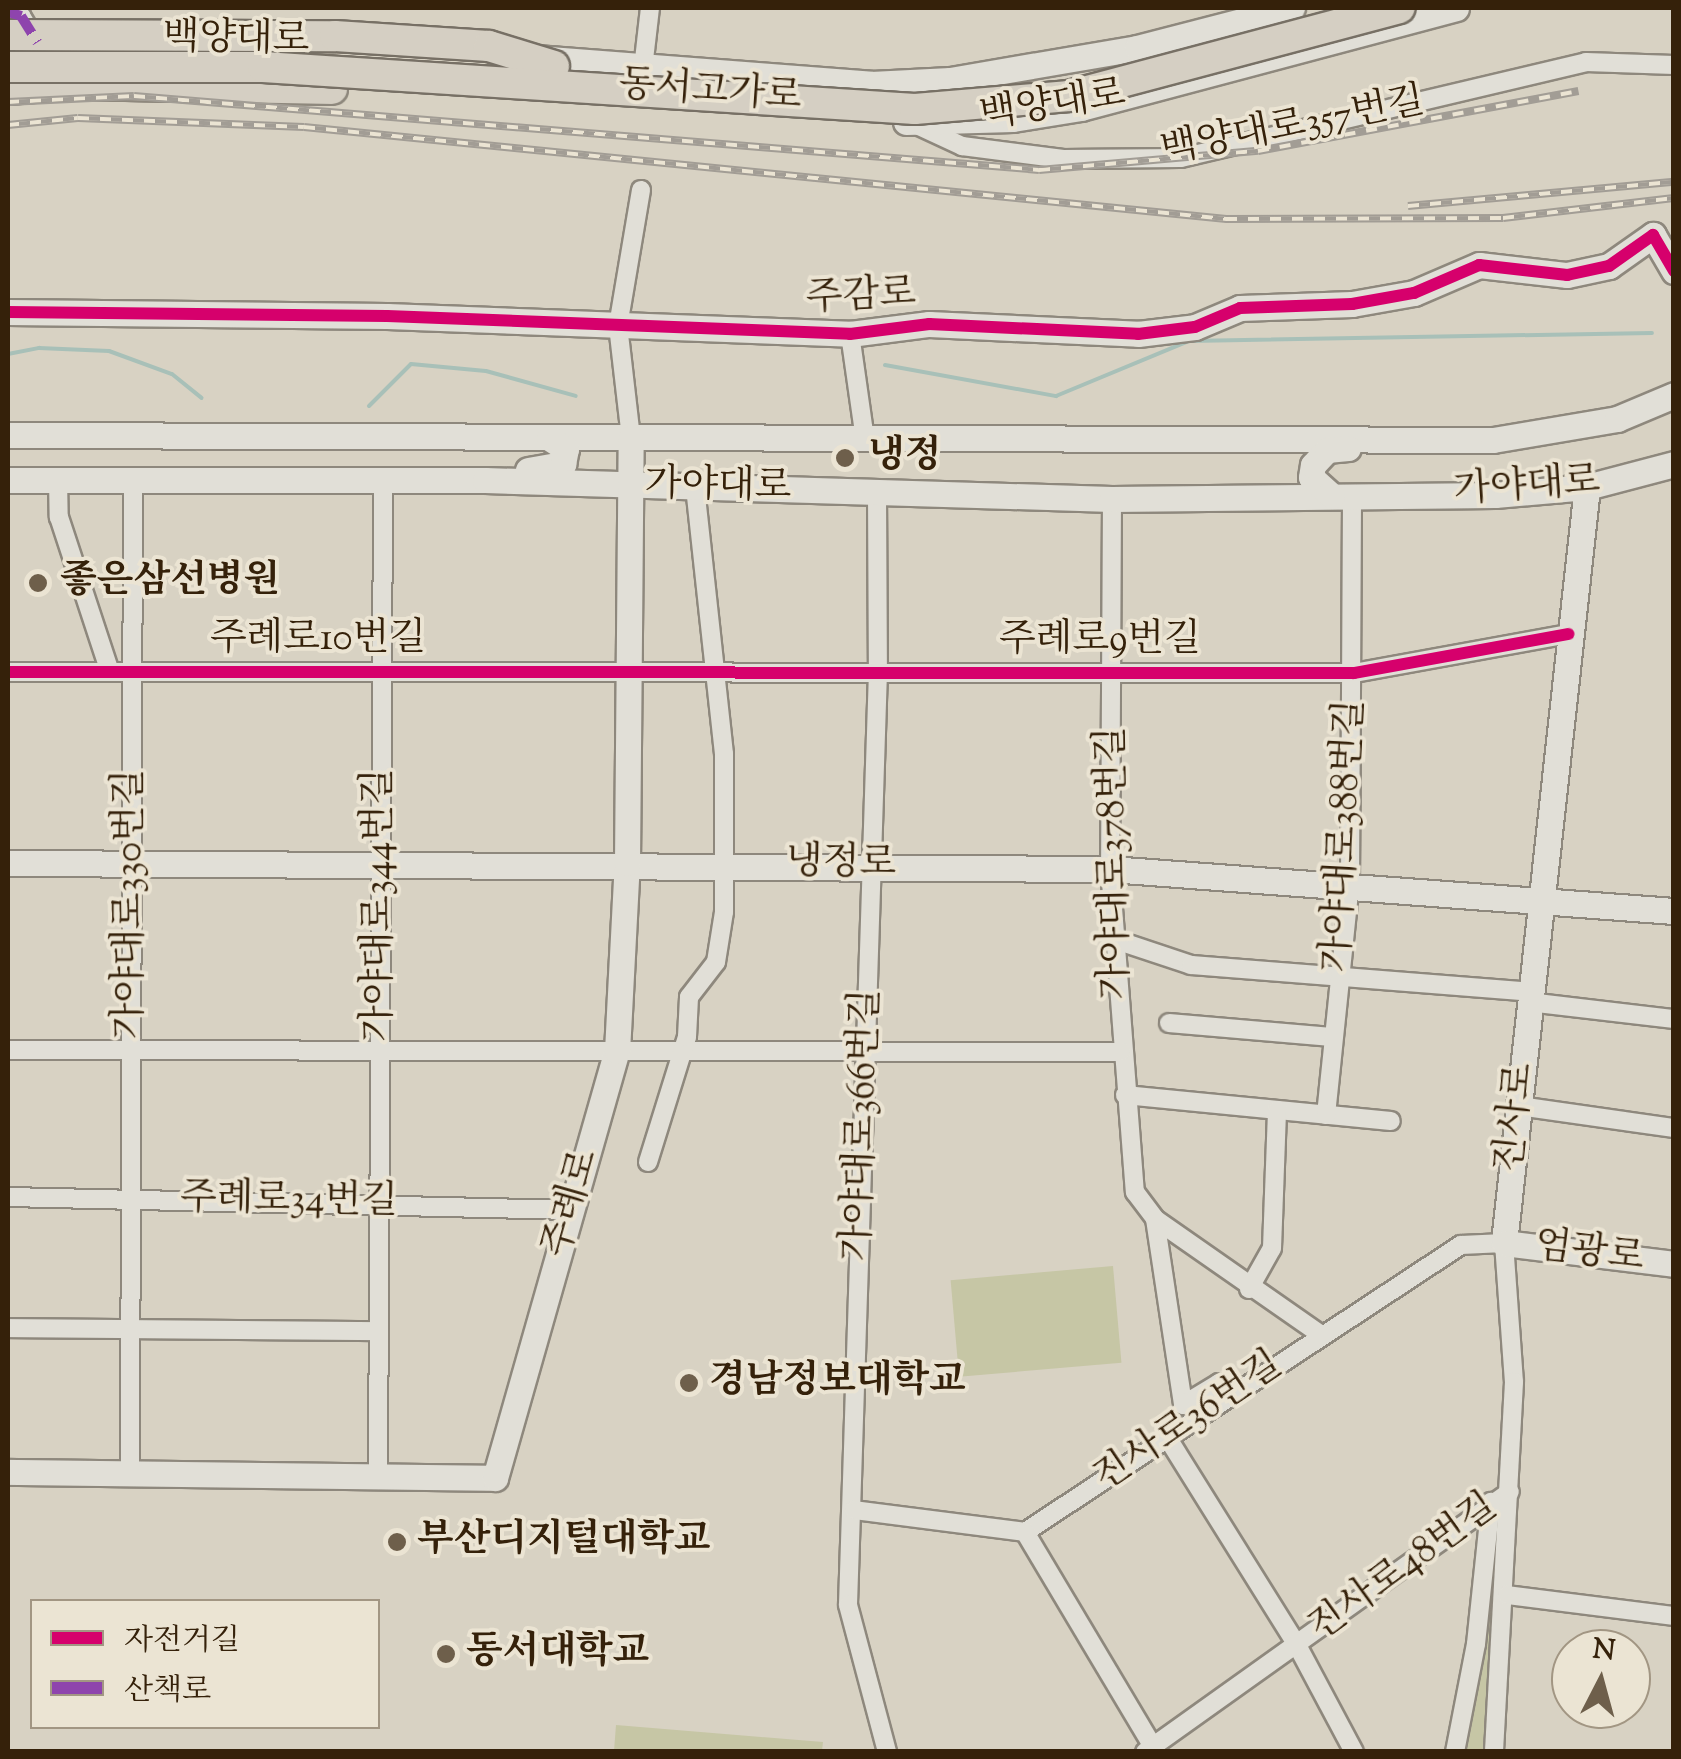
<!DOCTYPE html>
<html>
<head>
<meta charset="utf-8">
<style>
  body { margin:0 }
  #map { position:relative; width:1681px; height:1759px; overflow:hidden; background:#d8d2c3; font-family:"Sorts Mill Goudy","Noto Serif KR",serif }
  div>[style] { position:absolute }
  .green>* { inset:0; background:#c6c6a5; transform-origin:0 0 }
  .stream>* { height:4px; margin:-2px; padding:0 2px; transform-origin:2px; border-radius:2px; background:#a8c0b8 }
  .roads { filter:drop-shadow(2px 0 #8e887d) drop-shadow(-2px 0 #8e887d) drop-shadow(0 2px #8e887d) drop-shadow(0 -2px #8e887d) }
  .street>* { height:18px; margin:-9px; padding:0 9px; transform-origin:9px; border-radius:9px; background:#e1dfd7 }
  .secondary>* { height:25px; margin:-12.5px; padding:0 12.5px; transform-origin:12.5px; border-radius:12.5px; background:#e1dfd7 }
  .highway>* { height:30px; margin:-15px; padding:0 15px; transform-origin:15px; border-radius:15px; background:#d5cfc3 }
  .rail>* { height:8px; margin-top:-4px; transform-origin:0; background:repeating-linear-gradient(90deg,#ebe4d3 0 11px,#a29d95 0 22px); box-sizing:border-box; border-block:2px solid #a29d95 }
  .bridges { filter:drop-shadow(2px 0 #777065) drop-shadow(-2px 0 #777065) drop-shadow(0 2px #777065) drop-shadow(0 -2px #777065) }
  .highway-bridge>* { height:30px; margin:-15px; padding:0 15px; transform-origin:15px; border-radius:15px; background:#d5cfc3 }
  .quiet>* { height:10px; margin-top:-5px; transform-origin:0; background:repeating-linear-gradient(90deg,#8e44ad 0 20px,transparent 0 30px) }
  .cycleway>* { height:12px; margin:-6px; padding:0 6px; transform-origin:6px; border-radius:6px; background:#d6006c }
  .dots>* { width:28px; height:28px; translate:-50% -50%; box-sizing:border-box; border:5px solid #ebe4d3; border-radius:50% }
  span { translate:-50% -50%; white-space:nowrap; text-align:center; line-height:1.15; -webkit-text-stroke:8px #ebe4d3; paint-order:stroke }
  .street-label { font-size:38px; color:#35210a }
  .poi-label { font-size:38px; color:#35210a; font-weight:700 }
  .left { translate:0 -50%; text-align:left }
  .frame { position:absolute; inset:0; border:10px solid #35210a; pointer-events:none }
  .legend { position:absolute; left:30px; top:1599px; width:350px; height:130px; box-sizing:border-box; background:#ebe4d3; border:2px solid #a29683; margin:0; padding:12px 18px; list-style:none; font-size:30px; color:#35210a }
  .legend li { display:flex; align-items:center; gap:20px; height:50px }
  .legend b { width:50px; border:2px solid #a29683 }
  .north { position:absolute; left:1551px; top:1629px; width:100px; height:100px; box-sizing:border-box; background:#ebe4d3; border:2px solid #a29683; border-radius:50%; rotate:6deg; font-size:28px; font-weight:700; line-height:40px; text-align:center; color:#35210a }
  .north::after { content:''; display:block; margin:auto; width:35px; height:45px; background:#6e5f4b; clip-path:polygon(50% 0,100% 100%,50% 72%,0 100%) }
</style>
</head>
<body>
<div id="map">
  <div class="green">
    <i style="left:1113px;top:1266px;width:97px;height:163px;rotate:85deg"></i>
    <i style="clip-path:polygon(1492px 1541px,1501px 1544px,1485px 1751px,1459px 1752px)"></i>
    <i style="clip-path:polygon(616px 1725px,823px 1742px,822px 1751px,614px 1751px)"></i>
  </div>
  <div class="stream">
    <i style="left:8px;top:354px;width:32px;rotate:-11deg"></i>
    <i style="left:39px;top:348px;width:70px;rotate:2.5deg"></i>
    <i style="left:109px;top:351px;width:67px;rotate:20.1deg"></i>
    <i style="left:172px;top:374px;width:38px;rotate:39deg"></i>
    <i style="left:885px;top:365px;width:174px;rotate:10.3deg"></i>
    <i style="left:1056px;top:396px;width:144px;rotate:-22.5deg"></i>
    <i style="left:1189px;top:341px;width:463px;rotate:-1deg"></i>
    <i style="left:369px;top:406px;width:59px;rotate:-45deg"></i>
    <i style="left:411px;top:364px;width:75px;rotate:5.3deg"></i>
    <i style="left:486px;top:371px;width:93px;rotate:15.5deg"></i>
  </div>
  <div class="roads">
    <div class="street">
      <i style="left:8px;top:12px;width:14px;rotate:17deg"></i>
      <i style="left:21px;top:16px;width:26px;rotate:59deg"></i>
      <i style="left:642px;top:77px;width:69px;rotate:-83.4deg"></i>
      <i style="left:917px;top:125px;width:50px;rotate:25deg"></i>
      <i style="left:962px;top:146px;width:102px;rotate:7.3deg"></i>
      <i style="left:1063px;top:159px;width:118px;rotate:-0.5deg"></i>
      <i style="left:1181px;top:158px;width:416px;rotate:-13.3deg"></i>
      <i style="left:1586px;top:62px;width:88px;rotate:2deg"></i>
      <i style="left:850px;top:334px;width:106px;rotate:81.9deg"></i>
      <i style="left:631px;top:438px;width:113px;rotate:-96.6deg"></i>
      <i style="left:618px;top:326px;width:138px;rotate:-80.4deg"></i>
      <i style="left:58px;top:478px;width:39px;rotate:89deg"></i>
      <i style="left:59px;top:517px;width:163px;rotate:71.8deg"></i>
      <i style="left:877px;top:493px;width:178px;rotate:89.7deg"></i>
      <i style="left:878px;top:671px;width:934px;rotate:91.84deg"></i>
      <i style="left:848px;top:1605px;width:152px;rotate:75.1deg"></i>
      <i style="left:1112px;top:499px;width:370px;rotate:90.3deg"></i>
      <i style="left:1110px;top:869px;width:324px;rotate:85.6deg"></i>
      <i style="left:1135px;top:1192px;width:34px;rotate:53deg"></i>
      <i style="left:1155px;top:1219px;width:203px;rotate:34.9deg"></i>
      <i style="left:8px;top:672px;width:1346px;rotate:0.04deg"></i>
      <i style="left:1354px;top:673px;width:218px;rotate:-10.3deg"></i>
      <i style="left:1116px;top:940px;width:79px;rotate:18.4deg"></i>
      <i style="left:1191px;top:965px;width:341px;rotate:4.5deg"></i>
      <i style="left:1529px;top:1002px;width:146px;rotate:6.7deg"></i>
      <i style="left:1169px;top:1023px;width:163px;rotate:4.9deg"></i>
      <i style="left:8px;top:1050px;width:1113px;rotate:0.1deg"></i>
      <i style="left:1125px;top:1095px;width:267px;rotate:5.6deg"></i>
      <i style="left:1519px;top:1106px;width:157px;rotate:8.1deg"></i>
      <i style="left:1326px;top:1115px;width:233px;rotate:-84.1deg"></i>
      <i style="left:1350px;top:883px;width:387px;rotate:-89.7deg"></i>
      <i style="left:648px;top:1162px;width:131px;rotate:-72.7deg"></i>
      <i style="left:687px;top:1037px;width:40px;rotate:-87.1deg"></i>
      <i style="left:689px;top:997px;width:44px;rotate:-52.4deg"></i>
      <i style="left:716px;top:962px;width:51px;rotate:-80.9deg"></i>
      <i style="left:724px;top:912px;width:158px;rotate:-90deg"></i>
      <i style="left:724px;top:754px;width:269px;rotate:-96.2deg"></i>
      <i style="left:8px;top:1197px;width:563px;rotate:1.32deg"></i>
      <i style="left:1155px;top:1219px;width:188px;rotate:81.4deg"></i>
      <i style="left:1183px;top:1405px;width:42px;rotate:-31.4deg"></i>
      <i style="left:1219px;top:1383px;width:18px;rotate:43deg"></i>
      <i style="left:1249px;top:1289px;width:47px;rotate:-60.7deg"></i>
      <i style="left:1272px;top:1248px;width:138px;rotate:-87.9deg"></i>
      <i style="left:8px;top:1328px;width:371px;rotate:0.5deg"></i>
      <i style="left:1167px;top:1437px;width:248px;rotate:58deg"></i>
      <i style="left:1298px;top:1647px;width:119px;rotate:61.9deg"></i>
      <i style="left:130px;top:1473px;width:995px;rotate:-89.83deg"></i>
      <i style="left:378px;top:1476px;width:997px;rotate:-89.71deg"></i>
      <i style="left:854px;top:1510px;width:172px;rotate:7.3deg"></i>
      <i style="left:1025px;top:1532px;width:522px;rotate:-33.36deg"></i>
      <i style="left:1461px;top:1245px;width:43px;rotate:-2.7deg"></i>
      <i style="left:1504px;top:1243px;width:139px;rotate:85.9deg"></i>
      <i style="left:1514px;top:1382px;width:371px;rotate:93.1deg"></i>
      <i style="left:1025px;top:1532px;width:256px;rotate:59.2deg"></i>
      <i style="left:1507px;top:1595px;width:168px;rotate:7.2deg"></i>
      <i style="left:1145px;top:1752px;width:448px;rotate:-35.5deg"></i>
      <i style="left:1455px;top:1752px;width:110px;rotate:-79deg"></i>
      <i style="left:1476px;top:1644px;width:143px;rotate:-84deg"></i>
    </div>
    <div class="secondary">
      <i style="left:536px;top:58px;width:336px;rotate:4.4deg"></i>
      <i style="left:871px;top:84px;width:79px;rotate:-2.9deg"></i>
      <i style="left:950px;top:80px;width:190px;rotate:-9.7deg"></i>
      <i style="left:1137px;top:48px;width:160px;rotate:-14.5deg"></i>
      <i style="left:906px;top:122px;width:107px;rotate:-1.6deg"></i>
      <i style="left:1013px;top:119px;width:69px;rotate:-9.2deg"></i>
      <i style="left:1081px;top:108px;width:388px;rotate:-14.9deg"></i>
      <i style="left:8px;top:312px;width:379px;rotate:0.6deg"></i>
      <i style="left:387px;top:316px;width:463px;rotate:2.2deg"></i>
      <i style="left:850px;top:334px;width:80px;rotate:-7.2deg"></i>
      <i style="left:929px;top:324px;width:209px;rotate:2.7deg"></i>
      <i style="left:1138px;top:334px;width:57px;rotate:-7deg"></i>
      <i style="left:1195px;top:327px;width:49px;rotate:-22.9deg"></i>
      <i style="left:1240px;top:308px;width:112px;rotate:-2deg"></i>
      <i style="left:1352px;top:304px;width:63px;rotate:-10.1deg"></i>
      <i style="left:1414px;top:293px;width:71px;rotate:-23.3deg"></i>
      <i style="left:1479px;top:265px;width:89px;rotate:6.5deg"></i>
      <i style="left:1567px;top:275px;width:43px;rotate:-12.1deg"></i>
      <i style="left:1609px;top:266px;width:54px;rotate:-35.2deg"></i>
      <i style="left:1653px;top:235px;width:42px;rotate:59.7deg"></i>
      <i style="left:8px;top:435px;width:1485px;rotate:0.19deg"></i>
      <i style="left:1493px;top:440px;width:126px;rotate:-9.6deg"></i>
      <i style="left:1617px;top:419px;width:62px;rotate:-22.8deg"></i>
      <i style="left:528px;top:470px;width:36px;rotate:-10deg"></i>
      <i style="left:563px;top:464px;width:15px;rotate:-79deg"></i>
      <i style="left:566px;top:449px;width:20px;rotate:-147deg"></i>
      <i style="left:8px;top:480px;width:477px"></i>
      <i style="left:485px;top:480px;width:627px;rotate:1.74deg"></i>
      <i style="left:1112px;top:499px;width:383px;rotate:-0.6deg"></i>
      <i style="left:1495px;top:495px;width:92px;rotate:-5deg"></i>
      <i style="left:1587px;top:487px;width:90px;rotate:-14.8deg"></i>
      <i style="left:1587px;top:487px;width:761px;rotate:96.27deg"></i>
      <i style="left:1504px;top:1243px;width:171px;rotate:7deg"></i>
      <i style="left:1332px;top:496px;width:28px;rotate:-138deg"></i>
      <i style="left:1311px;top:477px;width:12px;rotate:-81deg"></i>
      <i style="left:1313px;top:465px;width:21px;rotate:-47deg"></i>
      <i style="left:1327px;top:450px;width:21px;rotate:-5deg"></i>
      <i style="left:8px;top:863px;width:1102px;rotate:0.31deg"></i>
      <i style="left:1110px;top:869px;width:566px;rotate:4.26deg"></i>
      <i style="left:8px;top:1472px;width:487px;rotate:0.7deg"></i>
      <i style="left:495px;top:1478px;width:444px;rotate:-74.1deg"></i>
      <i style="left:617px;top:1051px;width:188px;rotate:-87deg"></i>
      <i style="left:627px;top:863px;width:425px;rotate:-89.5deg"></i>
    </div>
    <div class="highway">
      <i style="left:8px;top:89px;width:67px;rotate:-4.3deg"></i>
      <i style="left:75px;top:84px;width:257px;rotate:1.1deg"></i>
    </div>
  </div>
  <div class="rail">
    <i style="left:8px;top:102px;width:126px;rotate:-2.7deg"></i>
    <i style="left:134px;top:96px;width:908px;rotate:4.67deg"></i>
    <i style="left:1039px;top:170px;width:220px;rotate:-5deg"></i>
    <i style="left:1258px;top:151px;width:326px;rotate:-10.6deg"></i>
    <i style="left:8px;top:125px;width:70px;rotate:-5.7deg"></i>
    <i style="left:78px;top:118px;width:226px;rotate:2.3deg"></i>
    <i style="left:304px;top:127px;width:927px;rotate:5.7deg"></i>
    <i style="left:1226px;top:219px;width:277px;rotate:-0.2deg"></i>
    <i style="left:1503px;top:218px;width:172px;rotate:-6.7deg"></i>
    <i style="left:1408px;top:206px;width:267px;rotate:-5.2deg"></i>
  </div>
  <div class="bridges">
    <div class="highway-bridge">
      <i style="left:8px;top:35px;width:327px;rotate:0.2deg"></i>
      <i style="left:335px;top:36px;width:154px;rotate:3.7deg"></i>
      <i style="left:489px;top:46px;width:68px;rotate:17.1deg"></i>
      <i style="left:8px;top:67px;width:255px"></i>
      <i style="left:263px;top:67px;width:653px;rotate:3.69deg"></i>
      <i style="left:915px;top:109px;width:155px;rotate:-4.8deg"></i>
      <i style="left:1069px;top:96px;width:342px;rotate:-14.9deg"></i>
    </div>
  </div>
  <div class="quiet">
    <i style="left:8px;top:12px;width:14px;rotate:17deg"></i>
    <i style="left:21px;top:16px;width:31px;rotate:58deg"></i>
  </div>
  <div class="cycleway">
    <i style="left:8px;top:312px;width:379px;rotate:0.6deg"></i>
    <i style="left:387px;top:316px;width:463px;rotate:2.2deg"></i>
    <i style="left:850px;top:334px;width:80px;rotate:-7.2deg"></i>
    <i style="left:929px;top:324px;width:209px;rotate:2.7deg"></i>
    <i style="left:1138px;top:334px;width:57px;rotate:-7deg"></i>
    <i style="left:1195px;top:327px;width:49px;rotate:-22.9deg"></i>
    <i style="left:1240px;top:308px;width:112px;rotate:-2deg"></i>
    <i style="left:1352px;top:304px;width:63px;rotate:-10.1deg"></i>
    <i style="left:1414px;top:293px;width:71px;rotate:-23.3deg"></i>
    <i style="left:1479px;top:265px;width:89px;rotate:6.5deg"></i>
    <i style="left:1567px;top:275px;width:43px;rotate:-12.1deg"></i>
    <i style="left:1609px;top:266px;width:54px;rotate:-35.2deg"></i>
    <i style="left:1653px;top:235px;width:42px;rotate:59.7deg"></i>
    <i style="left:8px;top:672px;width:1346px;rotate:0.04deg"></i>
    <i style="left:1354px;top:673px;width:218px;rotate:-10.3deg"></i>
  </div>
  <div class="dots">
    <i style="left:845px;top:458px;background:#6e5f4b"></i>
    <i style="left:38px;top:583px;background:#6e5f4b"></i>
    <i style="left:689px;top:1383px;background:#6e5f4b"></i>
    <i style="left:397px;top:1542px;background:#6e5f4b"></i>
    <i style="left:446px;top:1654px;background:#6e5f4b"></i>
  </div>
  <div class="street-label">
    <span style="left:236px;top:41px;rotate:1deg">백양대로</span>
    <span style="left:710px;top:93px;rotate:4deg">동서고가로</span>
    <span style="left:1053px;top:107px;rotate:-9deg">백양대로</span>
    <span style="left:1293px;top:128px;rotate:-11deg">백양대로357번길</span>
    <span style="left:861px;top:298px;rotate:-3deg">주감로</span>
    <span style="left:718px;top:488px;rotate:1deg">가야대로</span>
    <span style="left:1527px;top:488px;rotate:-4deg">가야대로</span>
    <span style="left:318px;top:641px">주례로10번길</span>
    <span style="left:1100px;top:642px">주례로9번길</span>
    <span style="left:1346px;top:836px;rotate:-87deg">가야대로388번길</span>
    <span style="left:1116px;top:863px;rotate:-91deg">가야대로378번길</span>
    <span style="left:841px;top:865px;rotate:1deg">냉정로</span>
    <span style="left:132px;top:904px;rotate:-90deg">가야대로330번길</span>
    <span style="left:381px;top:905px;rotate:-90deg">가야대로344번길</span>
    <span style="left:1517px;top:1118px;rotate:-84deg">진사로</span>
    <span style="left:864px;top:1125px;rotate:-88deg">가야대로366번길</span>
    <span style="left:289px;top:1202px;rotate:1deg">주례로34번길</span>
    <span style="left:573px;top:1204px;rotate:-74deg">주례로</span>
    <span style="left:1589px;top:1254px;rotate:7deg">엄광로</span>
    <span style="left:1189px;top:1423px;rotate:-34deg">진사로36번길</span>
    <span style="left:1404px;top:1569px;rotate:-36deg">진사로48번길</span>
  </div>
  <div class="poi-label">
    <span class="left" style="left:868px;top:458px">냉정</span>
    <span class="left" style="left:60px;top:583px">좋은삼선병원</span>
    <span class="left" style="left:709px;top:1383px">경남정보대학교</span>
    <span class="left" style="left:417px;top:1542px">부산디지털대학교</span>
    <span class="left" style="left:466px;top:1654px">동서대학교</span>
  </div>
  <div class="frame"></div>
  <ul class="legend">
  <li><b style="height:12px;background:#d6006c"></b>자전거길</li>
  <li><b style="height:12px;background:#8e44ad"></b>산책로</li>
  </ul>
  <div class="north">N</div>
</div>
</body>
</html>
